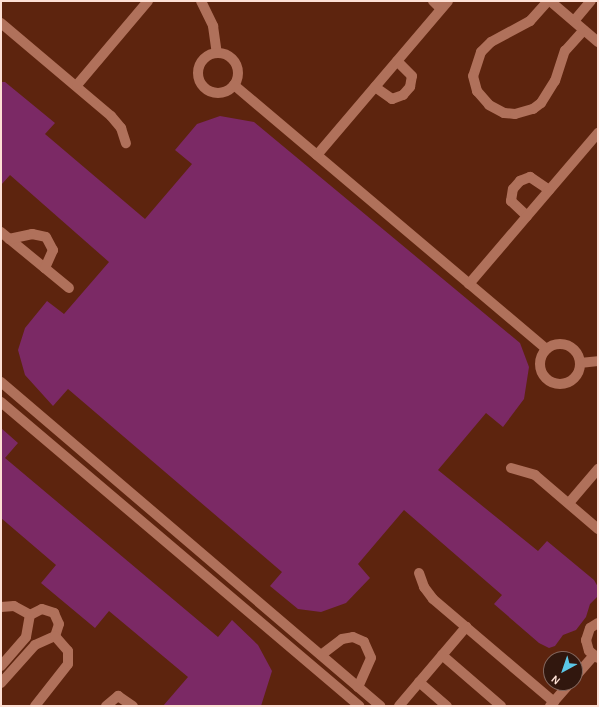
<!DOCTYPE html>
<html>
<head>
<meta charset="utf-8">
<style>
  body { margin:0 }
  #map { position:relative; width:599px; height:707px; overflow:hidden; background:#5d240e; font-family:Karla,sans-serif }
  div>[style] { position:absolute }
  .building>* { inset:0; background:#7b2965 }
  .minor>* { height:10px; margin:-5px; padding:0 5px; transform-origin:5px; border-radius:5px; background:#b0715b }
  .minor>.ring { margin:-5px; padding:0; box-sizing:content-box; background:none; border:10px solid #b0715b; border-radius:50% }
  span { translate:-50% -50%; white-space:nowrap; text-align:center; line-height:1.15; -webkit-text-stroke:3px #31170e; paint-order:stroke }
  .frame { position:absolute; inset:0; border:2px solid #fde0d5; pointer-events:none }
  .north { position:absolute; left:543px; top:651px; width:40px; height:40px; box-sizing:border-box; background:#31170e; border:1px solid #83675e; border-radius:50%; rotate:220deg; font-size:11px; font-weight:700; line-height:16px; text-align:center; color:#fde0d5 }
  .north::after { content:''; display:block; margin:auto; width:14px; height:18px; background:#5bc7e7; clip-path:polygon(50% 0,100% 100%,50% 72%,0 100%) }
</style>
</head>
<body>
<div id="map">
  <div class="building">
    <i style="clip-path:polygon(1px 82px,5px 82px,55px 123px,45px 134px,145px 219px,192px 164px,175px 150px,197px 124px,220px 116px,254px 122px,520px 343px,529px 367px,524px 399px,503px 427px,486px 413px,438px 470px,538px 551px,547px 541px,594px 580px,598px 587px,597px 597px,590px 604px,586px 617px,576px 630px,563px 635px,555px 646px,549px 648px,539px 643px,494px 604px,502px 595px,404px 510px,358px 564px,370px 578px,346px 603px,321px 612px,298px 609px,270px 586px,282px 572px,68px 389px,53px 406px,25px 375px,18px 350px,25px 328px,47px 301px,64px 314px,109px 262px,10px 175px,1px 185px)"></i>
    <i style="clip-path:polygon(1px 428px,18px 443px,5px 458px,218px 637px,232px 620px,258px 645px,272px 671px,261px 706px,163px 706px,188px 677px,109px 611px,95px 628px,41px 583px,56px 565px,1px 518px)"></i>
  </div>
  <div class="minor">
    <i style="left:201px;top:1px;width:28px;rotate:64deg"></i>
    <i style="left:213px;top:26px;width:27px;rotate:82deg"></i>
    <i style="left:433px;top:1px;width:11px;rotate:45deg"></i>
    <i style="left:548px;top:1px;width:27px;rotate:132deg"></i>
    <i style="left:530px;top:21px;width:44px;rotate:151.7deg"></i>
    <i style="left:491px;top:42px;width:14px;rotate:135deg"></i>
    <i style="left:481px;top:52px;width:25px;rotate:108deg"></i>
    <i style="left:473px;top:76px;width:16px;rotate:75deg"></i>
    <i style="left:477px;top:91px;width:18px;rotate:49deg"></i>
    <i style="left:489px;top:105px;width:17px;rotate:28deg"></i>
    <i style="left:504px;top:113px;width:11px;rotate:5deg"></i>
    <i style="left:515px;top:114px;width:19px;rotate:-16deg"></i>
    <i style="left:533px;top:109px;width:10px;rotate:-37deg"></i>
    <i style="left:541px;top:103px;width:26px;rotate:-58deg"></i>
    <i style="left:555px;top:81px;width:32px;rotate:-72deg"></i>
    <i style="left:565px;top:51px;width:28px;rotate:-48deg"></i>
    <i style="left:550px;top:1px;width:63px;rotate:40.5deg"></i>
    <i style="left:574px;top:21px;width:26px;rotate:-50deg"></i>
    <i style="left:1px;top:23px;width:144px;rotate:40.2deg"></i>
    <i style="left:111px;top:116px;width:16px;rotate:50deg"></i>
    <i style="left:121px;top:128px;width:16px;rotate:72deg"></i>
    <i class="ring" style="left:198px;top:53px;width:30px;height:30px"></i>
    <i style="left:77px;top:85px;width:110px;rotate:-49.8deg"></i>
    <i style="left:234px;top:85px;width:409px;rotate:40.2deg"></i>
    <i style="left:375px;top:87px;width:21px;rotate:35deg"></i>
    <i style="left:392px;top:99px;width:12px;rotate:-20deg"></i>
    <i style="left:403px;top:95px;width:11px;rotate:-49deg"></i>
    <i style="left:410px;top:87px;width:11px;rotate:-80deg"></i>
    <i style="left:412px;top:76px;width:21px;rotate:-135deg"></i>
    <i style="left:317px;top:155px;width:202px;rotate:-49.6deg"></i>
    <i style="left:527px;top:216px;width:22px;rotate:-137deg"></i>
    <i style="left:511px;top:201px;width:12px;rotate:-81deg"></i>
    <i style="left:513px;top:189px;width:11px;rotate:-49deg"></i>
    <i style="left:520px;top:181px;width:11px;rotate:-22deg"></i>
    <i style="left:530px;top:177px;width:23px;rotate:34deg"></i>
    <i style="left:1px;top:232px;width:88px;rotate:39.5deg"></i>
    <i style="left:9px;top:239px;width:24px;rotate:-12deg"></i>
    <i style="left:32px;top:234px;width:14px;rotate:12deg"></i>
    <i style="left:46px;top:237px;width:15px;rotate:62deg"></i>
    <i style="left:53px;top:250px;width:20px;rotate:114deg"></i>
    <i style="left:469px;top:284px;width:199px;rotate:-49.5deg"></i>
    <i class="ring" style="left:540px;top:344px;width:30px;height:30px"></i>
    <i style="left:580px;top:363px;width:18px;rotate:-6deg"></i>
    <i style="left:1px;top:382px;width:499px;rotate:40.5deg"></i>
    <i style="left:1px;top:402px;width:470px;rotate:40.3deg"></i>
    <i style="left:511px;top:468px;width:25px;rotate:16deg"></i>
    <i style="left:535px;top:475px;width:83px;rotate:40.6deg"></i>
    <i style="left:569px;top:503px;width:45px;rotate:-49.5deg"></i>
    <i style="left:419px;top:573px;width:15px;rotate:70deg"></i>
    <i style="left:424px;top:587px;width:15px;rotate:53deg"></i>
    <i style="left:433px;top:599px;width:159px;rotate:40.4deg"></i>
    <i style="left:1px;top:607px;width:13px;rotate:-4deg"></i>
    <i style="left:14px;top:606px;width:18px;rotate:29deg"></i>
    <i style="left:598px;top:623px;width:9px;rotate:148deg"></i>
    <i style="left:590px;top:628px;width:13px;rotate:108deg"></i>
    <i style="left:586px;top:640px;width:11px;rotate:75deg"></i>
    <i style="left:589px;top:651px;width:11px;rotate:38deg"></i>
    <i style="left:321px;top:655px;width:26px;rotate:-37deg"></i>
    <i style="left:342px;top:639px;width:11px;rotate:-10deg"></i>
    <i style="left:353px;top:637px;width:12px;rotate:24deg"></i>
    <i style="left:364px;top:642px;width:17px;rotate:66deg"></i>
    <i style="left:371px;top:658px;width:32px;rotate:114deg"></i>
    <i style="left:442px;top:655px;width:78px;rotate:40.8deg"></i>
    <i style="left:1px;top:666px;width:38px;rotate:-49deg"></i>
    <i style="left:26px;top:637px;width:22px;rotate:-80deg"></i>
    <i style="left:30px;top:615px;width:13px;rotate:-27deg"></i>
    <i style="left:42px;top:609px;width:13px;rotate:18deg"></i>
    <i style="left:54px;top:613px;width:12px;rotate:66deg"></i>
    <i style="left:59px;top:624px;width:13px;rotate:108deg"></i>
    <i style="left:55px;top:636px;width:22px;rotate:156deg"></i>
    <i style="left:35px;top:645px;width:51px;rotate:131.8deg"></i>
    <i style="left:575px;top:677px;width:28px;rotate:-49deg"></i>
    <i style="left:419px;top:682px;width:37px;rotate:41deg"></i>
    <i style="left:35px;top:706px;width:53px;rotate:-51.8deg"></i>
    <i style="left:68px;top:664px;width:13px;rotate:-90deg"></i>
    <i style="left:68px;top:651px;width:20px;rotate:-131deg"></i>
    <i style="left:106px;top:706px;width:16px;rotate:-40deg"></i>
    <i style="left:118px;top:696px;width:18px;rotate:34deg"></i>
    <i style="left:399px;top:706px;width:104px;rotate:-49.7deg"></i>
    <i style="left:550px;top:706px;width:30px;rotate:-49deg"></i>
  </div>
  <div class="frame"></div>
  <div class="north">N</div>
</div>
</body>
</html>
